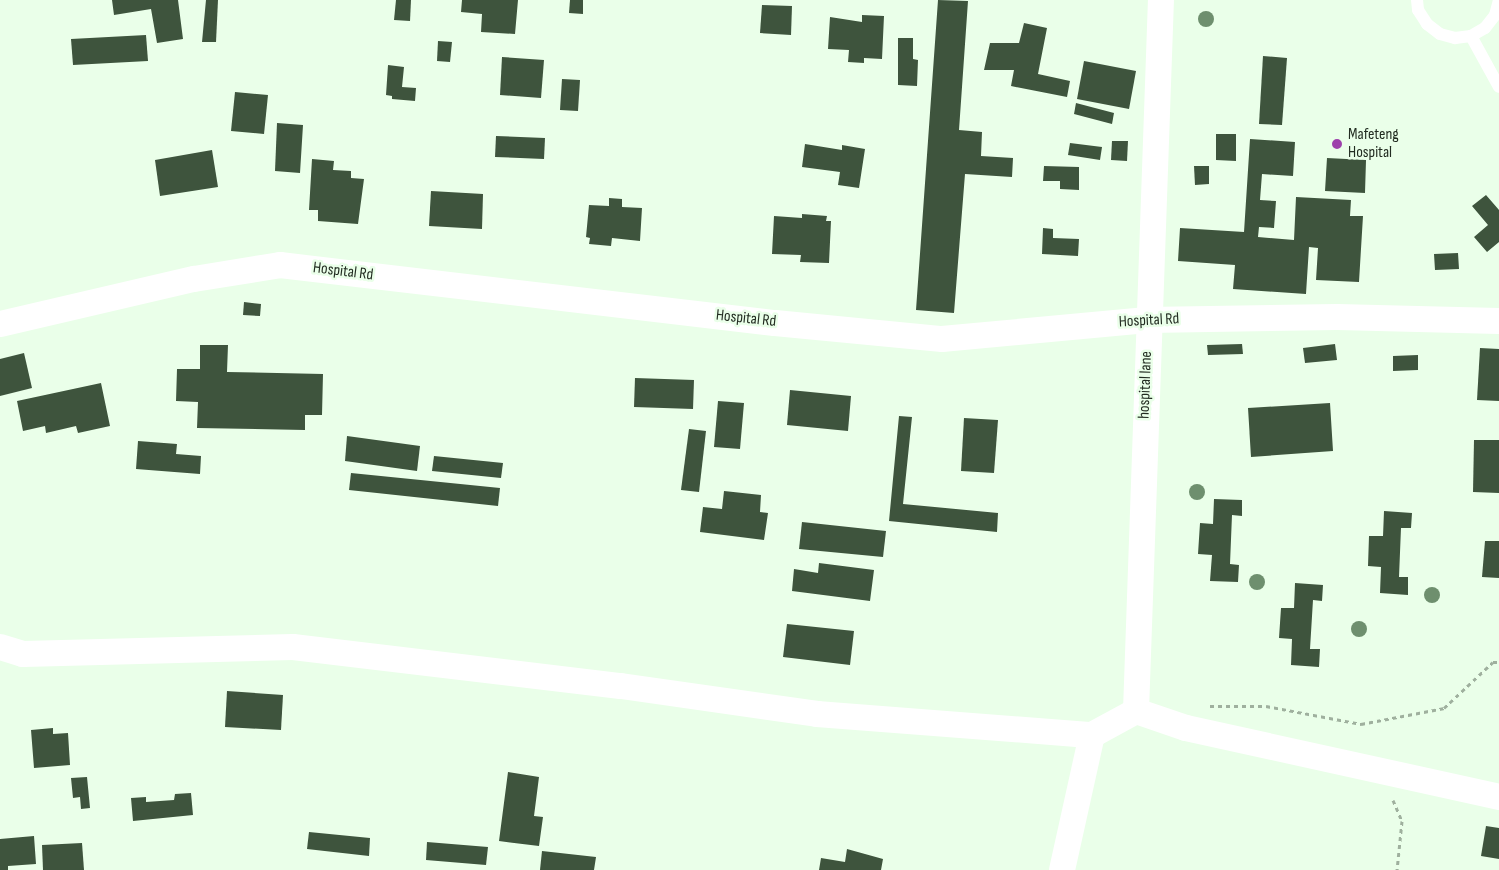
<!DOCTYPE html>
<style>
body{margin:0}
#map{position:relative;width:1499px;height:870px;overflow:hidden;background:#eaffe9;font-family:"Sofia Sans Condensed",sans-serif}
div>[style]{position:absolute}
[style*='--x']{left:calc(var(--x)*1px);top:calc(var(--y)*1px);width:calc(var(--w)*1px);rotate:calc(var(--a)*1deg)}
.building>*{inset:0;background:#3e543d}
.path>*{height:3px;margin-top:-1.5px;transform-origin:0;background:repeating-linear-gradient(90deg,#9fb09e 0 4px,transparent 0 8px)}
.service>*{height:12px;margin:-6px;padding:0 6px;transform-origin:6px;border-radius:6px;background:#fff}
.minor>*{height:26px;margin:-13px;padding:0 13px;transform-origin:13px;border-radius:13px;background:#fff}
.trees>*{width:16px;height:16px;margin:-8px;border-radius:50%;background:#6e8f6e}
.dots>*{width:14px;height:14px;translate:-50% -50%;box-sizing:border-box;border:2px solid #eaffe9;border-radius:50%}
span{translate:-50% -50%;white-space:nowrap;text-align:center;line-height:1.15;-webkit-text-stroke:5px #eaffe9;paint-order:stroke}
.poi-label{font-size:16px;color:#222c21}
.left{translate:0 -50%;text-align:left}
.street-label{font-size:16px;color:#222c21}
</style>
<div id="map">
<div class="building">
<div style="clip-path:polygon(112px 0,178px 0,183px 39px,157px 43px,151px 9px,114px 15px)"></div>
<div style="clip-path:polygon(206px 0,218px 0,216px 42px,202px 42px)"></div>
<div style="clip-path:polygon(396px 0,411px 0,410px 21px,394px 20px)"></div>
<div style="clip-path:polygon(462px 0,518px 0,515px 34px,481px 32px,482px 14px,461px 12px)"></div>
<div style="clip-path:polygon(570px 0,583px 0,583px 14px,569px 13px)"></div>
<div style="clip-path:polygon(938px 0,968px 1px,959px 130px,982px 132px,981px 156px,1013px 158px,1012px 177px,965px 174px,954px 313px,916px 310px)"></div>
<div style="clip-path:polygon(762px 5px,792px 6px,791px 35px,760px 33px)"></div>
<div style="clip-path:polygon(862px 15px,884px 16px,882px 59px,864px 58px,864px 63px,848px 62px,849px 50px,828px 49px,830px 17px,862px 22px)"></div>
<div style="clip-path:polygon(1024px 23px,1047px 28px,1038px 74px,1070px 81px,1067px 97px,1011px 86px,1014px 70px,984px 70px,990px 43px,1019px 43px)"></div>
<div style="clip-path:polygon(146px 35px,148px 61px,73px 65px,71px 39px)"></div>
<div style="clip-path:polygon(898px 38px,913px 38px,913px 59px,918px 60px,917px 86px,898px 85px)"></div>
<div style="clip-path:polygon(438px 41px,452px 42px,450px 62px,437px 61px)"></div>
<div style="clip-path:polygon(1263px 56px,1287px 58px,1282px 125px,1259px 124px)"></div>
<div style="clip-path:polygon(502px 57px,544px 60px,541px 98px,500px 95px)"></div>
<div style="clip-path:polygon(1084px 61px,1136px 71px,1129px 109px,1077px 99px)"></div>
<div style="clip-path:polygon(388px 65px,404px 67px,402px 87px,416px 88px,415px 101px,392px 99px,392px 96px,386px 95px)"></div>
<div style="clip-path:polygon(562px 79px,580px 80px,578px 111px,560px 110px)"></div>
<div style="clip-path:polygon(235px 92px,268px 95px,264px 134px,231px 131px)"></div>
<div style="clip-path:polygon(1076px 103px,1114px 113px,1112px 124px,1074px 114px)"></div>
<div style="clip-path:polygon(277px 123px,303px 125px,300px 173px,275px 171px)"></div>
<div style="clip-path:polygon(1216px 134px,1236px 134px,1236px 161px,1216px 160px)"></div>
<div style="clip-path:polygon(496px 136px,545px 138px,544px 159px,495px 157px)"></div>
<div style="clip-path:polygon(1250px 139px,1295px 142px,1293px 176px,1262px 174px,1260px 200px,1276px 201px,1274px 228px,1259px 227px,1258px 237px,1294px 240px,1296px 197px,1351px 200px,1350px 216px,1363px 216px,1359px 282px,1316px 280px,1318px 248px,1309px 247px,1306px 294px,1233px 289px,1235px 265px,1178px 261px,1180px 228px,1244px 232px)"></div>
<div style="clip-path:polygon(1112px 141px,1128px 141px,1127px 161px,1111px 160px)"></div>
<div style="clip-path:polygon(1070px 143px,1102px 147px,1100px 160px,1068px 155px)"></div>
<div style="clip-path:polygon(805px 144px,842px 150px,842px 145px,865px 149px,859px 188px,838px 185px,840px 172px,802px 167px)"></div>
<div style="clip-path:polygon(212px 150px,218px 187px,160px 196px,155px 160px)"></div>
<div style="clip-path:polygon(1327px 158px,1366px 160px,1365px 193px,1325px 191px)"></div>
<div style="clip-path:polygon(312px 159px,334px 161px,333px 170px,351px 171px,351px 178px,364px 179px,358px 224px,318px 221px,318px 210px,309px 210px)"></div>
<div style="clip-path:polygon(1044px 166px,1079px 167px,1079px 190px,1060px 189px,1060px 181px,1043px 181px)"></div>
<div style="clip-path:polygon(1194px 166px,1209px 166px,1209px 184px,1195px 185px)"></div>
<div style="clip-path:polygon(431px 191px,483px 194px,482px 229px,429px 226px)"></div>
<div style="clip-path:polygon(1486px 195px,1499px 210px,1499px 242px,1487px 252px,1474px 237px,1488px 225px,1472px 206px)"></div>
<div style="clip-path:polygon(609px 198px,622px 199px,622px 207px,642px 208px,640px 241px,612px 238px,611px 246px,589px 244px,590px 238px,586px 237px,589px 205px,609px 206px)"></div>
<div style="clip-path:polygon(802px 214px,827px 216px,826px 221px,831px 221px,829px 263px,800px 262px,801px 255px,772px 254px,774px 216px,802px 218px)"></div>
<div style="clip-path:polygon(1043px 228px,1053px 229px,1053px 238px,1079px 239px,1078px 256px,1042px 254px)"></div>
<div style="clip-path:polygon(1458px 253px,1459px 269px,1435px 270px,1434px 254px)"></div>
<div style="clip-path:polygon(244px 302px,261px 304px,260px 316px,243px 315px)"></div>
<div style="clip-path:polygon(1242px 344px,1243px 354px,1208px 355px,1207px 345px)"></div>
<div style="clip-path:polygon(1335px 344px,1337px 360px,1305px 363px,1303px 348px)"></div>
<div style="clip-path:polygon(200px 345px,228px 345px,227px 372px,323px 374px,322px 415px,305px 415px,305px 430px,197px 428px,198px 402px,176px 401px,177px 369px,200px 369px)"></div>
<div style="clip-path:polygon(1480px 348px,1499px 349px,1499px 401px,1477px 400px)"></div>
<div style="clip-path:polygon(24px 353px,32px 388px,0 396px,0 359px)"></div>
<div style="clip-path:polygon(1418px 355px,1418px 370px,1393px 371px,1393px 356px)"></div>
<div style="clip-path:polygon(635px 378px,694px 380px,693px 409px,634px 407px)"></div>
<div style="clip-path:polygon(101px 383px,110px 426px,78px 433px,76px 426px,46px 433px,45px 426px,23px 431px,17px 401px)"></div>
<div style="clip-path:polygon(790px 390px,851px 396px,848px 431px,787px 425px)"></div>
<div style="clip-path:polygon(718px 401px,744px 403px,740px 449px,714px 447px)"></div>
<div style="clip-path:polygon(1330px 403px,1333px 451px,1251px 457px,1248px 408px)"></div>
<div style="clip-path:polygon(899px 416px,912px 417px,903px 504px,998px 513px,997px 532px,889px 521px)"></div>
<div style="clip-path:polygon(964px 418px,998px 420px,994px 473px,961px 471px)"></div>
<div style="clip-path:polygon(689px 429px,706px 431px,699px 492px,681px 490px)"></div>
<div style="clip-path:polygon(347px 436px,420px 446px,417px 471px,345px 461px)"></div>
<div style="clip-path:polygon(1474px 440px,1499px 440px,1499px 493px,1473px 492px)"></div>
<div style="clip-path:polygon(138px 441px,177px 444px,176px 454px,201px 456px,200px 474px,136px 469px)"></div>
<div style="clip-path:polygon(434px 456px,503px 463px,501px 478px,432px 471px)"></div>
<div style="clip-path:polygon(351px 473px,500px 488px,498px 506px,349px 490px)"></div>
<div style="clip-path:polygon(724px 491px,761px 495px,760px 512px,768px 513px,764px 540px,700px 532px,703px 507px,722px 509px)"></div>
<div style="clip-path:polygon(1214px 499px,1242px 500px,1242px 516px,1232px 515px,1230px 564px,1239px 565px,1238px 582px,1210px 581px,1212px 555px,1198px 554px,1200px 523px,1213px 524px)"></div>
<div style="clip-path:polygon(1384px 511px,1412px 513px,1411px 528px,1401px 528px,1399px 577px,1408px 577px,1408px 595px,1380px 593px,1381px 567px,1368px 566px,1369px 536px,1383px 536px)"></div>
<div style="clip-path:polygon(802px 522px,886px 531px,883px 557px,799px 549px)"></div>
<div style="clip-path:polygon(1485px 541px,1499px 541px,1499px 578px,1482px 577px)"></div>
<div style="clip-path:polygon(819px 563px,874px 570px,870px 601px,792px 591px,794px 569px,818px 573px)"></div>
<div style="clip-path:polygon(1295px 583px,1323px 585px,1322px 601px,1313px 600px,1310px 649px,1320px 649px,1319px 667px,1291px 665px,1292px 639px,1279px 638px,1281px 608px,1294px 608px)"></div>
<div style="clip-path:polygon(787px 624px,854px 631px,850px 665px,783px 657px)"></div>
<div style="clip-path:polygon(227px 691px,283px 695px,281px 730px,225px 727px)"></div>
<div style="clip-path:polygon(53px 728px,53px 734px,68px 733px,70px 765px,34px 768px,31px 730px)"></div>
<div style="clip-path:polygon(508px 772px,539px 777px,534px 816px,543px 817px,539px 846px,499px 841px)"></div>
<div style="clip-path:polygon(87px 777px,90px 808px,81px 809px,80px 797px,73px 798px,71px 778px)"></div>
<div style="clip-path:polygon(191px 793px,193px 815px,133px 821px,131px 798px,146px 797px,146px 802px,174px 800px,175px 794px)"></div>
<div style="clip-path:polygon(1486px 826px,1499px 828px,1499px 859px,1481px 856px)"></div>
<div style="clip-path:polygon(309px 832px,370px 838px,369px 856px,307px 849px)"></div>
<div style="clip-path:polygon(34px 836px,36px 864px,8px 866px,8px 870px,0 870px,0 839px)"></div>
<div style="clip-path:polygon(427px 842px,488px 847px,486px 865px,426px 860px)"></div>
<div style="clip-path:polygon(82px 843px,84px 870px,43px 870px,42px 845px)"></div>
<div style="clip-path:polygon(847px 849px,883px 859px,881px 870px,819px 870px,821px 858px,845px 862px)"></div>
<div style="clip-path:polygon(542px 851px,596px 857px,594px 870px,540px 870px)"></div>
</div>
<div class="path">
<div style="--x:1210;--y:706;--w:56;--a:0"></div>
<div style="--x:1266;--y:706;--w:97;--a:10.7"></div>
<div style="--x:1361;--y:724;--w:85;--a:-10.9"></div>
<div style="--x:1444;--y:708;--w:67;--a:-43.2"></div>
<div style="--x:1493;--y:662;--w:6;--a:0"></div>
<div style="--x:1393;--y:800;--w:23;--a:67"></div>
<div style="--x:1402;--y:821;--w:49;--a:95.8"></div>
</div>
<div class="service">
<div style="--x:1417;--y:0;--w:10;--a:84"></div>
<div style="--x:1418;--y:10;--w:17;--a:57"></div>
<div style="--x:1427;--y:24;--w:16;--a:38"></div>
<div style="--x:1440;--y:34;--w:16;--a:15"></div>
<div style="--x:1455;--y:38;--w:16;--a:-7"></div>
<div style="--x:1471;--y:36;--w:16;--a:-30"></div>
<div style="--x:1485;--y:28;--w:16;--a:-52"></div>
<div style="--x:1495;--y:15;--w:16;--a:-75"></div>
<div style="--x:1471;--y:36;--w:58;--a:61.2"></div>
</div>
<div class="minor">
<div style="--x:0;--y:324;--w:199;--a:-13.1"></div>
<div style="--x:194;--y:279;--w:87;--a:-9.2"></div>
<div style="--x:280;--y:265;--w:498;--a:6.7"></div>
<div style="--x:775;--y:323;--w:168;--a:5.5"></div>
<div style="--x:942;--y:339;--w:206;--a:-5.3"></div>
<div style="--x:1147;--y:320;--w:190;--a:-0.9"></div>
<div style="--x:1337;--y:317;--w:162;--a:1.4"></div>
<div style="--x:0;--y:647;--w:24;--a:17"></div>
<div style="--x:23;--y:654;--w:270;--a:-1.5"></div>
<div style="--x:293;--y:647;--w:330;--a:6.8"></div>
<div style="--x:621;--y:686;--w:198;--a:8.1"></div>
<div style="--x:817;--y:714;--w:276;--a:4.4"></div>
<div style="--x:1092;--y:735;--w:50;--a:-28.6"></div>
<div style="--x:1136;--y:711;--w:53;--a:18.8"></div>
<div style="--x:1186;--y:728;--w:321;--a:12.4"></div>
<div style="--x:1136;--y:711;--w:711;--a:-87.99"></div>
<div style="--x:1062;--y:870;--w:138;--a:-77.5"></div>
</div>
<div class="trees">
<div style="left:1206px;top:19px"></div>
<div style="left:1197px;top:492px"></div>
<div style="left:1257px;top:582px"></div>
<div style="left:1432px;top:595px"></div>
<div style="left:1359px;top:629px"></div>
</div>
<div class="dots">
<div style="left:1337px;top:144px;background:#9d41ab"></div>
</div>
<div class="poi-label">
<span class="left" style="left:1348px;top:144px">Mafeteng<br>Hospital</span>
</div>
<div class="street-label">
<span style="left:343px;top:272px;rotate:7deg">Hospital Rd</span>
<span style="left:746px;top:319px;rotate:6deg">Hospital Rd</span>
<span style="left:1149px;top:321px;rotate:-3deg">Hospital Rd</span>
<span style="left:1146px;top:385px;rotate:-88deg">hospital lane</span>
</div>
</div>
